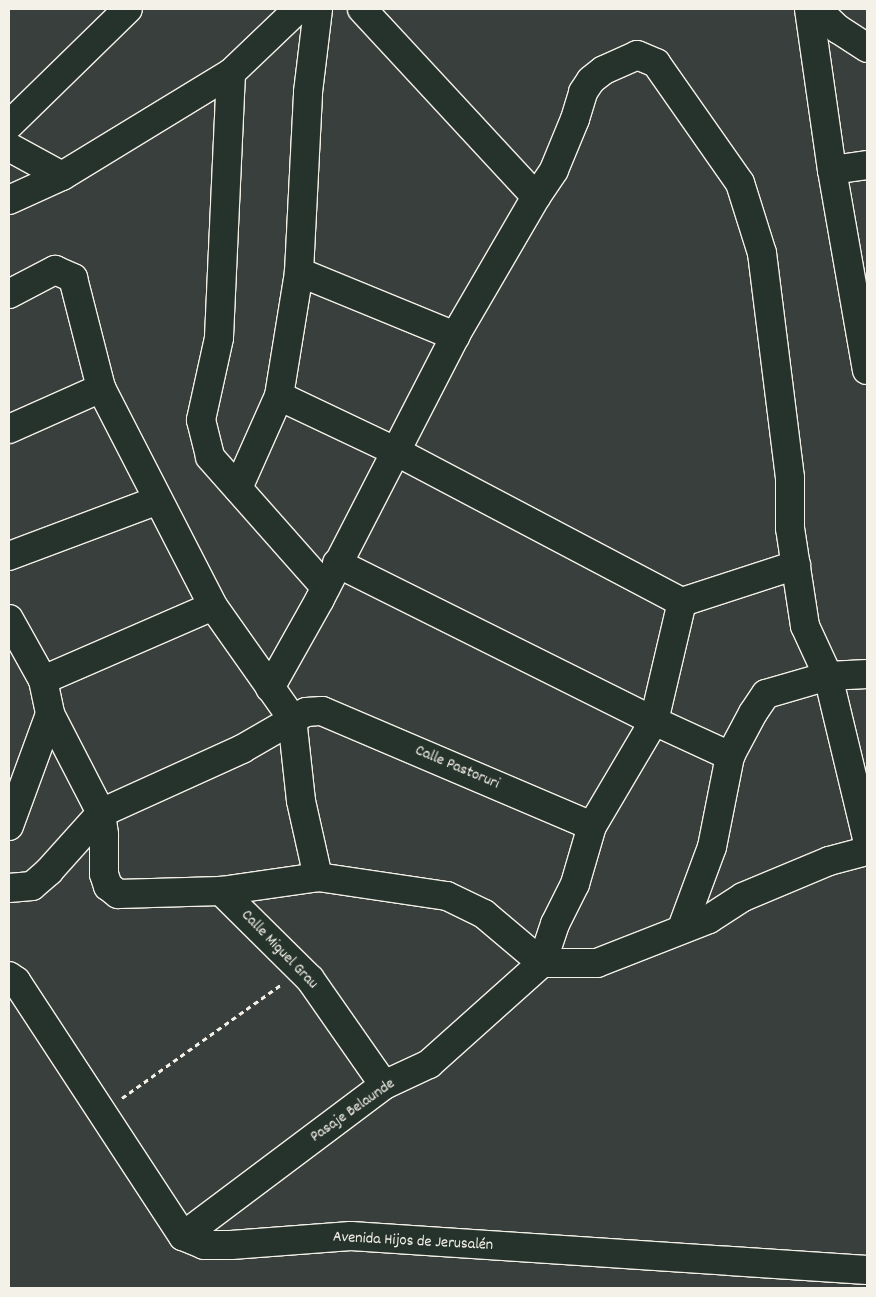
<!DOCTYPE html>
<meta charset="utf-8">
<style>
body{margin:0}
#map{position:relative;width:876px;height:1297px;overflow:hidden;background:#393f3c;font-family:Dekko,sans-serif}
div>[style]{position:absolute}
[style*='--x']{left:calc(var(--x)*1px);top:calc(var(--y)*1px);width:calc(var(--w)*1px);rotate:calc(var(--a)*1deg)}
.path>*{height:3px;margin-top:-1.5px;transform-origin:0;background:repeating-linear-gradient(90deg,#f4f1e8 0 5px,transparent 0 9px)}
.roads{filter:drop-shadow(1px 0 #f4f1e8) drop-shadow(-1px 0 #f4f1e8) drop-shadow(0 1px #f4f1e8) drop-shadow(0 -1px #f4f1e8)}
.street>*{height:28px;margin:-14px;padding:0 14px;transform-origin:14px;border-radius:14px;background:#26332d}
span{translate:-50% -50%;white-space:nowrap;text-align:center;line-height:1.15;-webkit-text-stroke:4px #26332d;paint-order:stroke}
.street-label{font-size:16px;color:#f4f1e8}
.frame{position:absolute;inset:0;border:10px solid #f4f1e8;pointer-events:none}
</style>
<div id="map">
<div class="path">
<div style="--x:122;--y:1098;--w:196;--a:-35.5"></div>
</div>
<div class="roads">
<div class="street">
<div style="--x:362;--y:9;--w:256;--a:47.2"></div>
<div style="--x:809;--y:9;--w:163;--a:81.9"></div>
<div style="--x:832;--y:170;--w:203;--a:80.1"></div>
<div style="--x:817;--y:9;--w:29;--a:44"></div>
<div style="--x:838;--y:29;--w:35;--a:33"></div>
<div style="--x:231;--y:73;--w:265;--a:92.6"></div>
<div style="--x:219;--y:338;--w:84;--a:102.4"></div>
<div style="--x:201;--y:420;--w:38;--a:76"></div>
<div style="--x:210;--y:457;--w:174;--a:48.5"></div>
<div style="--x:9;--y:125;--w:166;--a:-44.3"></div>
<div style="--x:9;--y:147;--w:60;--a:28.7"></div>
<div style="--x:832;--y:170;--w:35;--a:-8"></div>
<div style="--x:9;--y:200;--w:58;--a:-24.4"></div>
<div style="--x:62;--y:176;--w:198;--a:-31.4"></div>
<div style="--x:231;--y:73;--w:93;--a:-43.7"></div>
<div style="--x:299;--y:272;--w:169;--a:22.3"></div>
<div style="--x:9;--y:294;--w:52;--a:-27.6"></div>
<div style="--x:55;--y:270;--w:20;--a:24"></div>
<div style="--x:73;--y:278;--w:114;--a:75.7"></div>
<div style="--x:101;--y:388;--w:245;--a:62.8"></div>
<div style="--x:213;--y:606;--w:137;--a:54.8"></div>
<div style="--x:292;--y:718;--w:83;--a:83.8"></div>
<div style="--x:301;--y:801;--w:78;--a:77.4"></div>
<div style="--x:279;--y:396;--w:128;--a:25.4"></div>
<div style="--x:395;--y:451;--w:324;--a:27.8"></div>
<div style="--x:682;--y:602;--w:120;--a:-18"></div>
<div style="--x:9;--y:429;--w:101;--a:-24"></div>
<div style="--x:238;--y:488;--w:101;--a:-66"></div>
<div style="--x:279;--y:396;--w:126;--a:-80.8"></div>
<div style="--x:299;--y:272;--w:180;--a:-87.1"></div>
<div style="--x:308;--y:92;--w:84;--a:-83.1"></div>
<div style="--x:9;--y:556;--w:159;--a:-20.6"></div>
<div style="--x:337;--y:563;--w:354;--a:26.5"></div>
<div style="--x:654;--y:721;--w:84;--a:24.7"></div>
<div style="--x:9;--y:619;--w:70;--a:60.9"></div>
<div style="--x:43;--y:680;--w:35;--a:78"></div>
<div style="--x:50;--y:714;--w:111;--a:62.7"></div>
<div style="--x:101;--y:813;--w:22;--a:82"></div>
<div style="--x:104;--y:835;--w:39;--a:90"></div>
<div style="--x:104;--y:874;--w:13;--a:72"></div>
<div style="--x:108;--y:886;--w:13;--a:39"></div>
<div style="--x:118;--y:894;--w:103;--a:-1.7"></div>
<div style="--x:221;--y:891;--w:98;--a:-8.2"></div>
<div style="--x:318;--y:877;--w:130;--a:8.4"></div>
<div style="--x:447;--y:896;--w:41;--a:25.9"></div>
<div style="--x:484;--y:914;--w:76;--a:40.2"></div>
<div style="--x:542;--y:963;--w:55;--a:0"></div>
<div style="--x:597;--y:963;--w:120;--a:-21.4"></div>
<div style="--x:709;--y:919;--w:40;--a:-32.9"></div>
<div style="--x:743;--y:897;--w:93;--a:-22.7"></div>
<div style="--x:829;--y:861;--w:39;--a:-15"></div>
<div style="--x:43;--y:680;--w:185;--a:-23.5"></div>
<div style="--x:270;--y:688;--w:102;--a:-60.7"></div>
<div style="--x:320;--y:599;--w:296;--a:-62.8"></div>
<div style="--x:455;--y:336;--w:161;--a:-59.8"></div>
<div style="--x:536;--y:197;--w:32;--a:-56"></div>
<div style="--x:554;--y:170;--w:55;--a:-67.6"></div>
<div style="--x:575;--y:119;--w:28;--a:-73"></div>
<div style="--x:583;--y:92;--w:14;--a:-56"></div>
<div style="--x:591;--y:80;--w:16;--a:-38"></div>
<div style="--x:604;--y:70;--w:36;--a:-24"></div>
<div style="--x:637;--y:55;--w:21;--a:23"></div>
<div style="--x:656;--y:63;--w:146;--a:55"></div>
<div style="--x:740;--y:183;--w:73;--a:72.6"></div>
<div style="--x:762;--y:253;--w:227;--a:82.9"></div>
<div style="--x:790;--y:478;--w:50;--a:90"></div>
<div style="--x:790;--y:528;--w:99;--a:81.3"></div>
<div style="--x:805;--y:626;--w:55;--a:65.3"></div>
<div style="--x:828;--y:676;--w:167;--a:76.5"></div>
<div style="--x:9;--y:826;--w:119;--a:-69.9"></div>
<div style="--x:9;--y:888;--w:23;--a:-5"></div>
<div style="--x:32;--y:886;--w:23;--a:-41"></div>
<div style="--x:49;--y:871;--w:78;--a:-48.1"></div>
<div style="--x:101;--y:813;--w:155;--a:-24.4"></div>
<div style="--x:242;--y:749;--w:74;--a:-30"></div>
<div style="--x:306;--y:712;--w:16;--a:-4"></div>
<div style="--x:322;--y:711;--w:293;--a:23.1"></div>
<div style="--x:221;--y:891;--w:125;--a:44.7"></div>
<div style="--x:310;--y:979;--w:129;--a:55.1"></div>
<div style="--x:682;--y:928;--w:86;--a:-69.7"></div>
<div style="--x:712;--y:847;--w:93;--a:-78.8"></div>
<div style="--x:730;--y:756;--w:49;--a:-61.9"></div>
<div style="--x:753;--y:713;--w:23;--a:-56"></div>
<div style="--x:766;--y:694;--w:65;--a:-16.2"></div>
<div style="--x:828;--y:676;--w:39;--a:-3"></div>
<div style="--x:9;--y:976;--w:9;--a:36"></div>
<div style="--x:16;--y:981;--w:305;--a:56.8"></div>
<div style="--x:183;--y:1236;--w:23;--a:23"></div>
<div style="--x:204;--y:1245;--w:27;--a:0"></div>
<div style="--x:231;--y:1245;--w:120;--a:-4.3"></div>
<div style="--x:351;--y:1236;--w:517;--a:3.77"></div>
<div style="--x:183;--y:1236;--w:251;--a:-36.9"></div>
<div style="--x:384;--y:1085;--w:50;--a:-25"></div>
<div style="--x:429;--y:1064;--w:152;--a:-41.8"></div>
<div style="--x:542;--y:963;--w:41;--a:-71.6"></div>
<div style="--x:555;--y:924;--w:45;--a:-63.4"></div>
<div style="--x:575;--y:884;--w:60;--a:-73.7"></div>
<div style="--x:592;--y:826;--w:122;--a:-59.4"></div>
<div style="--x:654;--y:721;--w:122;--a:-76.8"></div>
</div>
</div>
<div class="street-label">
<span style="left:457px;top:768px;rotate:23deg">Calle Pastoruri</span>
<span style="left:279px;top:950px;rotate:46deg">Calle Miguel Grau</span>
<span style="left:353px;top:1111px;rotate:-35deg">Pasaje Belaunde</span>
<span style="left:413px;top:1242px;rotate:3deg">Avenida Hijos de Jerusalén</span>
</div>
<div class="frame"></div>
</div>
